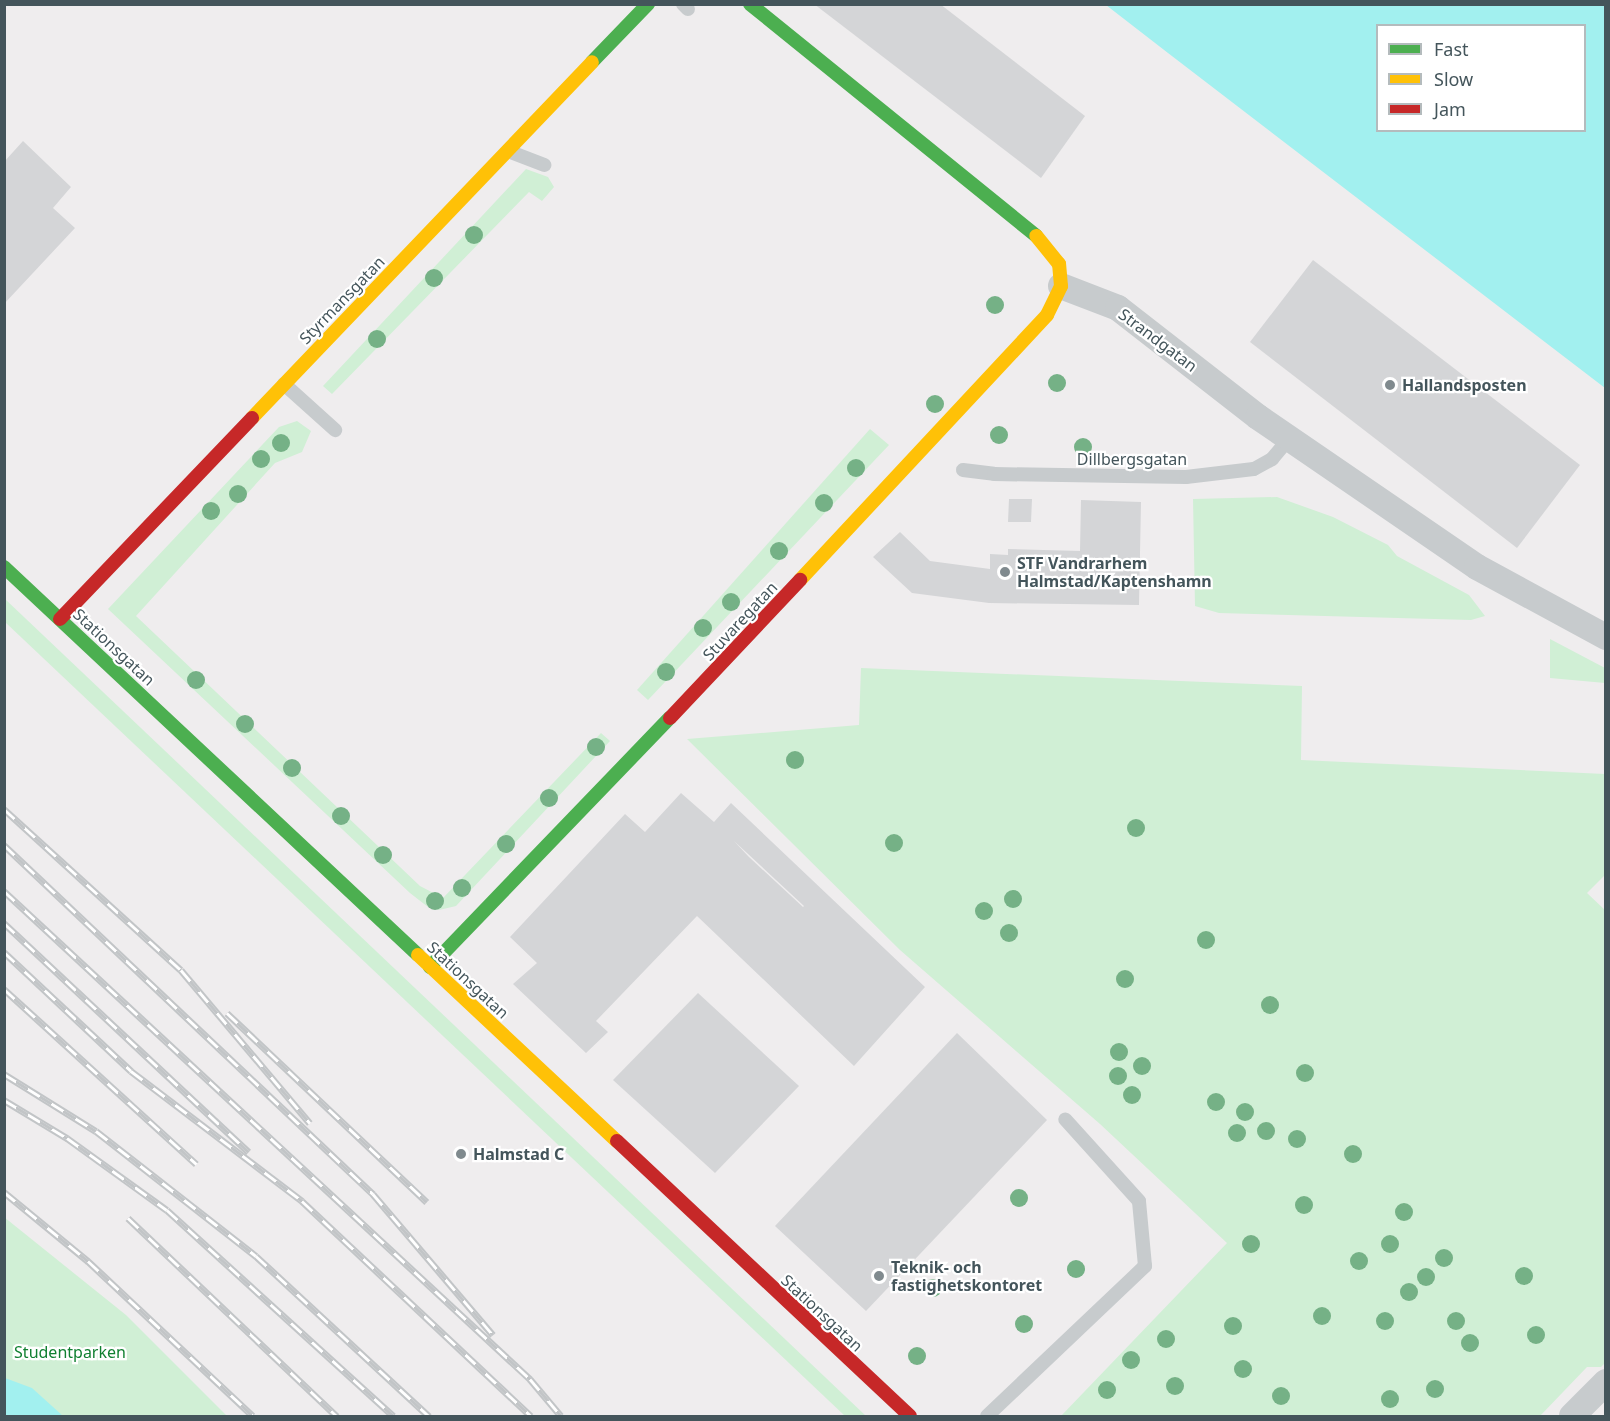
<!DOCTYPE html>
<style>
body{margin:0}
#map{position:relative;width:1610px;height:1421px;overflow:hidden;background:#efedee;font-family:"Noto Sans",sans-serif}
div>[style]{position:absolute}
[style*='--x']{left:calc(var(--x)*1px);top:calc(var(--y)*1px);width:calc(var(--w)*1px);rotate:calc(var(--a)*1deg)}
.green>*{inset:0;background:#d0efd5}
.water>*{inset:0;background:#a2f0ef}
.building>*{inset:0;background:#d4d5d7}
.lane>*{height:14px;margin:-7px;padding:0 7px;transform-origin:7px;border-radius:7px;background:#c7cbcd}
.street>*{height:26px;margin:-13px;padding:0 13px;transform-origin:13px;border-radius:13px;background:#c7cbcd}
.fast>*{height:14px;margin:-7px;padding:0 7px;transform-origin:7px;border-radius:7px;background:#4caf50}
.slow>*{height:14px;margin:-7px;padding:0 7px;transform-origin:7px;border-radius:7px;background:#ffc107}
.jam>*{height:14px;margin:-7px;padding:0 7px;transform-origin:7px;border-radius:7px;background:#c62828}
.rail>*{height:7px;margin-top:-3.5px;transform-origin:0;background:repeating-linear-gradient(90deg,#fff 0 14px,#c2c5c7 0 28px);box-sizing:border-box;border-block:2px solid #c2c5c7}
.trees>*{width:18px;height:18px;margin:-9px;border-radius:50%;background:#75b186}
.dots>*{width:16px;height:16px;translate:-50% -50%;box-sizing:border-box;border:3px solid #fff;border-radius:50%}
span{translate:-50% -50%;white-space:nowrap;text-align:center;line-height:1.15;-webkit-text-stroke:4.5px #fff;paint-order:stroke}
.street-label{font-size:16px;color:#44555b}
.poi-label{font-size:16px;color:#44555b;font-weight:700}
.left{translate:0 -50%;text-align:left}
.park-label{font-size:16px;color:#118031}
.frame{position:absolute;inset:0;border:6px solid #44555b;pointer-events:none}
.legend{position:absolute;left:1376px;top:24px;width:210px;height:108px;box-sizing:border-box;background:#fff;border:2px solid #b4bbbd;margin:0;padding:8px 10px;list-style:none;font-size:18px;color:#44555b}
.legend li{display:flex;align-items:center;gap:12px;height:30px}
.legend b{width:30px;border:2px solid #b4bbbd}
</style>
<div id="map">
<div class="green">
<div style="clip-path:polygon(526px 169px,548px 177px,554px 187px,542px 201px,529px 192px,332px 394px,323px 386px)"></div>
<div style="clip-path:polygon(297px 421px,311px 431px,302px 452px,275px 463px,136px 616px,420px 886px,443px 898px,601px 733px,610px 741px,456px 906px,439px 910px,428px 907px,410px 893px,108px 609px,279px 427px)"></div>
<div style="clip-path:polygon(870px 429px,889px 445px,648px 700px,637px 690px)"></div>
<div style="clip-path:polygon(1277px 497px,1333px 517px,1388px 545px,1397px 556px,1469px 595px,1485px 616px,1471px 620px,1219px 613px,1195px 606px,1193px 499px)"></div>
<div style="clip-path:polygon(4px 599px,5px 599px,866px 1416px,845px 1416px,5px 622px)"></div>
<div style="clip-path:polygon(1550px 639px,1605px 668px,1605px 683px,1550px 678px)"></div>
<div style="clip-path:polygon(861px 668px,1302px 686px,1301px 760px,1605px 774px,1605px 875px,1587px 893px,1606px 911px,1605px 1363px,1601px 1367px,1587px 1367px,1540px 1416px,1061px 1416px,1227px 1243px,1100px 1124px,900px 950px,687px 739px,859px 725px)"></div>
<div style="clip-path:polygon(4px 1217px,126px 1315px,227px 1416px,5px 1416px)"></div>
</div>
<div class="water">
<div style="clip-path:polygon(evenodd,1106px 5px,1605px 5px,1605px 388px,1168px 53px,1106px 5px,1378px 26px,1584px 26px,1584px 130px,1378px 130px,1378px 26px)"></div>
<div style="clip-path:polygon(5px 1378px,32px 1388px,63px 1416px,5px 1416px)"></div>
</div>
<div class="building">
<div style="clip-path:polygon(814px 4px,940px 4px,1085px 116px,1041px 178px)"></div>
<div style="clip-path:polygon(23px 141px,71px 187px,53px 208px,75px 228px,4px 304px,4px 162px)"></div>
<div style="clip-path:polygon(1313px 260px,1580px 465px,1517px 548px,1250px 342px)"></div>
<div style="clip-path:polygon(1009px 499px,1032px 499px,1031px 522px,1008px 522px)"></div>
<div style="clip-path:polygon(1081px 500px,1141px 502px,1139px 605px,989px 603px,912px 593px,873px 557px,900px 532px,930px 561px,990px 569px,990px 554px,1008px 555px,1008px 549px,1080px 551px)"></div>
<div style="clip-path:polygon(evenodd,681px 793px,714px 822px,731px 803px,925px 987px,854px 1066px,697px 916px,596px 1021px,608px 1032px,586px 1053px,513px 984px,537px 963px,510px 937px,625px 814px,645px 832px,681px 793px,734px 841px,804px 906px,803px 907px,749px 857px,734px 841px)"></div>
<div style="clip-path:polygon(698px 993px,799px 1086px,715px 1173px,613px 1080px)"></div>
<div style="clip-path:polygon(957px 1033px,1047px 1120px,866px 1311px,775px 1226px)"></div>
</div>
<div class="lane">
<div style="--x:683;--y:4;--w:7;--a:45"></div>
<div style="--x:508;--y:151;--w:39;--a:21"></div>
<div style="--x:284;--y:384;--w:69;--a:42"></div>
<div style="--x:963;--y:470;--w:31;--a:7"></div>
<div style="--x:994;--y:474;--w:192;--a:0.9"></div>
<div style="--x:1186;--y:477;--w:68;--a:-6.7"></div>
<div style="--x:1254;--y:469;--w:21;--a:-29"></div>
<div style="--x:1272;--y:459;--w:26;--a:-50"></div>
<div style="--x:987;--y:1416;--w:218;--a:-43.5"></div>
<div style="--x:1145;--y:1266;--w:65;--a:-95.3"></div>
<div style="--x:1139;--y:1201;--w:110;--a:-132.1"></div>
</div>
<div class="street">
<div style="--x:1061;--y:286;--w:61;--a:21.1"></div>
<div style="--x:1118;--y:308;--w:177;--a:37.9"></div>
<div style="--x:1258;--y:417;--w:265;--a:34.4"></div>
<div style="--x:1477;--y:567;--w:147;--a:28.5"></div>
<div style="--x:1572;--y:1416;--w:48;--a:-45"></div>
</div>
<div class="fast">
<div style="--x:750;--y:4;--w:368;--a:39"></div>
<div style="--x:592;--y:62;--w:81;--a:-46"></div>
<div style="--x:4;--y:567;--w:567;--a:43.14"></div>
<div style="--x:430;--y:967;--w:346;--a:-46.1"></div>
</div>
<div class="slow">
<div style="--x:252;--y:418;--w:492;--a:-46.3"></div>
<div style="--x:800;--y:580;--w:362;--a:-47"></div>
<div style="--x:1047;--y:315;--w:32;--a:-64"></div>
<div style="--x:1061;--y:286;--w:22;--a:-95"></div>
<div style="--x:1059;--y:264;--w:36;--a:-129"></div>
<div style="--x:418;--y:955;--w:272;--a:43.1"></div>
</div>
<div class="jam">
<div style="--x:60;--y:619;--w:278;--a:-46.3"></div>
<div style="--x:670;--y:718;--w:190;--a:-46.7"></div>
<div style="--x:617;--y:1141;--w:402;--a:43.2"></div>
</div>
<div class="rail">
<div style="--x:4;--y:809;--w:239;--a:42.3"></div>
<div style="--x:181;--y:970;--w:200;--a:49.9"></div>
<div style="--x:4;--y:845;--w:508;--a:43.4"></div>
<div style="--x:373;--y:1194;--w:185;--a:49.6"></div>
<div style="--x:4;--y:891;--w:718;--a:42.85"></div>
<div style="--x:530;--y:1379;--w:48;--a:50"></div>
<div style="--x:4;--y:923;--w:335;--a:43.1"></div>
<div style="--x:4;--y:952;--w:174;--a:43.1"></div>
<div style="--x:131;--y:1071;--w:215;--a:37.2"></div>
<div style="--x:302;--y:1201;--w:314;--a:43.2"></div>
<div style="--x:4;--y:989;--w:260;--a:42.3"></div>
<div style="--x:227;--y:1013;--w:275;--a:43.4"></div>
<div style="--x:4;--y:1074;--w:108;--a:31.8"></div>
<div style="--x:96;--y:1131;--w:203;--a:38"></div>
<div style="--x:256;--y:1256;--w:236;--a:42.8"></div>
<div style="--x:4;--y:1100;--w:74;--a:31.1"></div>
<div style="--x:67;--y:1138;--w:123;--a:35.8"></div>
<div style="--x:167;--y:1210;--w:306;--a:42.3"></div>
<div style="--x:4;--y:1192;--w:109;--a:39.4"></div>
<div style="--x:88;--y:1261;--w:226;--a:43.2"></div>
<div style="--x:128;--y:1218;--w:288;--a:43.5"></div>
</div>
<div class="trees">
<div style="left:474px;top:235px"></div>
<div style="left:434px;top:278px"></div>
<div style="left:995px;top:305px"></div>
<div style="left:377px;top:339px"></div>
<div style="left:1057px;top:383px"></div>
<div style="left:935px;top:404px"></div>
<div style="left:999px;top:435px"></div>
<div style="left:281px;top:443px"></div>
<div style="left:1083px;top:447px"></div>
<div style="left:261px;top:459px"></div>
<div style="left:856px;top:468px"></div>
<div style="left:238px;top:494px"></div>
<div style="left:824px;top:503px"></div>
<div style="left:211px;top:511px"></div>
<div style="left:779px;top:551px"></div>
<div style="left:731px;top:602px"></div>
<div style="left:703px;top:628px"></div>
<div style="left:666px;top:672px"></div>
<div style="left:196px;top:680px"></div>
<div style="left:245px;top:724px"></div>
<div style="left:596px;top:747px"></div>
<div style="left:795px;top:760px"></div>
<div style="left:292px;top:768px"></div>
<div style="left:549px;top:798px"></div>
<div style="left:341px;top:816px"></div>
<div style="left:1136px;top:828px"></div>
<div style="left:894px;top:843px"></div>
<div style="left:506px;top:844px"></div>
<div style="left:383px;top:855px"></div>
<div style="left:462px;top:888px"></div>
<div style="left:1013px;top:899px"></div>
<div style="left:435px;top:901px"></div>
<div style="left:984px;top:911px"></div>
<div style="left:1009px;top:933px"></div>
<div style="left:1206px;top:940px"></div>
<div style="left:1125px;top:979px"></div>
<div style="left:1270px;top:1005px"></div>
<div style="left:1119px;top:1052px"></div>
<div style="left:1142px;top:1066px"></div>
<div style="left:1305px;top:1073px"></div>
<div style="left:1118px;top:1076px"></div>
<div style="left:1132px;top:1095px"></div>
<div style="left:1216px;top:1102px"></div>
<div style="left:1245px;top:1112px"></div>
<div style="left:1266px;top:1131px"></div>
<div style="left:1237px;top:1133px"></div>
<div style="left:1297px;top:1139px"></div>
<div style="left:1353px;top:1154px"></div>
<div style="left:1019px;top:1198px"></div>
<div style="left:1304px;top:1205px"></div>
<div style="left:1404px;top:1212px"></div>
<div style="left:1251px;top:1244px"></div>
<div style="left:1390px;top:1244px"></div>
<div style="left:1444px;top:1258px"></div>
<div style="left:1359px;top:1261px"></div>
<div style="left:1076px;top:1269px"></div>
<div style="left:1524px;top:1276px"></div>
<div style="left:1426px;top:1277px"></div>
<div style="left:933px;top:1288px"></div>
<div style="left:1409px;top:1292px"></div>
<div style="left:1322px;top:1316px"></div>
<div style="left:1385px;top:1321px"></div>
<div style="left:1456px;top:1321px"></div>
<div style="left:1024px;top:1324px"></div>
<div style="left:1233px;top:1326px"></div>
<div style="left:1536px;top:1335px"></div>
<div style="left:1166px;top:1339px"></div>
<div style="left:1470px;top:1343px"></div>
<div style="left:917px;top:1356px"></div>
<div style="left:1131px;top:1360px"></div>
<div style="left:1243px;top:1369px"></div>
<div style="left:1175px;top:1386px"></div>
<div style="left:1435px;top:1389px"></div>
<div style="left:1107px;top:1390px"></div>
<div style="left:1281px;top:1396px"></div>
<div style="left:1390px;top:1399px"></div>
</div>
<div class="dots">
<div style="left:1390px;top:385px;background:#808a8e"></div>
<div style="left:1005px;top:572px;background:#808a8e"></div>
<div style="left:461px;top:1154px;background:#808a8e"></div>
<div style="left:879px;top:1276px;background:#808a8e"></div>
</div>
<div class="street-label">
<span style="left:342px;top:300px;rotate:-46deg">Styrmansgatan</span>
<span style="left:1158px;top:340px;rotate:37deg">Strandgatan</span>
<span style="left:1132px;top:459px">Dillbergsgatan</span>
<span style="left:740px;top:621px;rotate:-47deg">Stuvaregatan</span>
<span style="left:114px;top:647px;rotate:43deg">Stationsgatan</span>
<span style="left:468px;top:980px;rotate:43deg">Stationsgatan</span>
<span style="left:822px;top:1313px;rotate:43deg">Stationsgatan</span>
</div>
<div class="poi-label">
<span class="left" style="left:1402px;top:385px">Hallandsposten</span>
<span class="left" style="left:1017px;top:572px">STF Vandrarhem<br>Halmstad/Kaptenshamn</span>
<span class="left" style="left:473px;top:1154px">Halmstad C</span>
<span class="left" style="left:891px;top:1276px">Teknik- och<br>fastighetskontoret</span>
</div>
<div class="park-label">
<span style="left:70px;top:1352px">Studentparken</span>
</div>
<div class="frame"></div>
<ul class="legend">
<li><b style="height:8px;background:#4caf50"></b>Fast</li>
<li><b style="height:8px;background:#ffc107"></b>Slow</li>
<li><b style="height:8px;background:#c62828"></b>Jam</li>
</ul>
</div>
